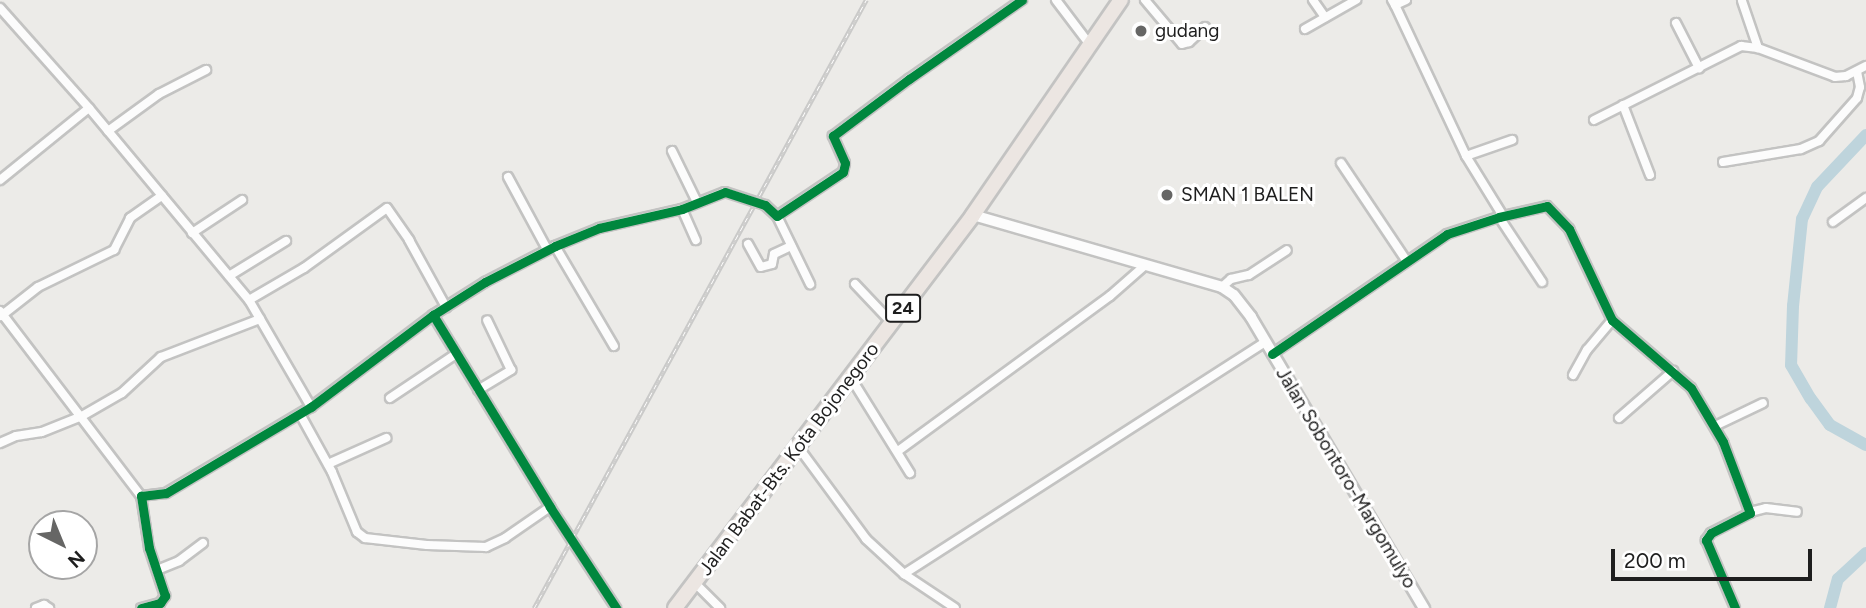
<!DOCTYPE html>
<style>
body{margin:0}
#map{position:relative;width:1866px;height:608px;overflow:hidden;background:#ecebe8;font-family:Figtree,sans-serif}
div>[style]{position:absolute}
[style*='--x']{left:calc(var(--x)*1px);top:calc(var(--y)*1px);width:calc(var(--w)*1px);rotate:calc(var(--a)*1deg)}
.river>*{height:12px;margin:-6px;padding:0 6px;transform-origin:6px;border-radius:6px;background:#bed4dc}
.roads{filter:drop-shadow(2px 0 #c3c3c2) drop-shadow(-2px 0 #c3c3c2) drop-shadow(0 2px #c3c3c2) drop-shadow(0 -2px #c3c3c2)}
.minor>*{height:8px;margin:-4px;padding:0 4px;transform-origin:4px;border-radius:4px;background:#fcfcfc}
.tertiary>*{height:10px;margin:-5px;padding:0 5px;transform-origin:5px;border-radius:5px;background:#fcfcfc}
.trunk>*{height:14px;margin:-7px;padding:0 7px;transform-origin:7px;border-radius:7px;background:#ece6e2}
.rail>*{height:4.5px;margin-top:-2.25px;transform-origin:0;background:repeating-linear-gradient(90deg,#fff 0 5px,#cacac9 0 10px);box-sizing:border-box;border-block:2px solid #cacac9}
.cycleway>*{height:9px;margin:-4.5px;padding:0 4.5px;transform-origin:4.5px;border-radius:4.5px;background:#00873e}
.dots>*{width:19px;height:19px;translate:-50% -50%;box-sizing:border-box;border:4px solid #fff;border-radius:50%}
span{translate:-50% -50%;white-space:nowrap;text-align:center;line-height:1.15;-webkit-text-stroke:6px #fff;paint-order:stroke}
.shield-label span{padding:2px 5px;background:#fff;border:2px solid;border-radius:5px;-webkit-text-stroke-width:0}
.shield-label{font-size:18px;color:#1e1e1e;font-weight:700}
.poi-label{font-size:19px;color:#1e1e1e}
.left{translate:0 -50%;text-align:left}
.street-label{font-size:19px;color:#1e1e1e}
.north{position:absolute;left:28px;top:510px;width:70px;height:70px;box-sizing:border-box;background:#fff;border:2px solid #a5a5a5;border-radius:50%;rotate:137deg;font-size:19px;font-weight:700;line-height:28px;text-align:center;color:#1e1e1e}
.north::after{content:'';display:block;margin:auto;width:24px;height:32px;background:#666665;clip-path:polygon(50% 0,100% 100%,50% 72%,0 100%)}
.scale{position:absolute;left:1611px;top:549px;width:201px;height:32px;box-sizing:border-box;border:4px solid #1e1e1e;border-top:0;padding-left:9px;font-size:21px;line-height:24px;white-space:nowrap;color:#1e1e1e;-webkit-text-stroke:5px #fff;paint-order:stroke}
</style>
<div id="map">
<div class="river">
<div style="--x:1866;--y:135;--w:71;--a:133.3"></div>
<div style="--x:1817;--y:187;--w:35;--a:115"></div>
<div style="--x:1802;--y:219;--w:87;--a:95.9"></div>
<div style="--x:1793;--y:306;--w:59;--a:91.9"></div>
<div style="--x:1791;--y:365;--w:39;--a:60"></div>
<div style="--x:1811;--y:399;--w:32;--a:54"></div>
<div style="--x:1830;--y:425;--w:41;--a:29.1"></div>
<div style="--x:1830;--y:608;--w:30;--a:-75"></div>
<div style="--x:1838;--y:579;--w:38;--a:-43"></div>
</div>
<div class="roads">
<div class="minor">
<div style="--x:1056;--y:0;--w:56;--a:52.9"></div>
<div style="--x:1145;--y:0;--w:57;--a:49.9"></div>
<div style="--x:1182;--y:44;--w:7;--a:-16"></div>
<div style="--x:1189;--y:42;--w:22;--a:-43"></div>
<div style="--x:1313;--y:0;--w:21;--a:55"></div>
<div style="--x:1392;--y:0;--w:6;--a:59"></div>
<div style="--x:1395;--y:5;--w:12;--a:-24"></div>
<div style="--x:1742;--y:1;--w:50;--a:71.2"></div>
<div style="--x:1395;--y:5;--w:167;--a:64.8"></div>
<div style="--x:1466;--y:156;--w:70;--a:58.3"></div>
<div style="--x:0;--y:8;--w:134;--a:48.3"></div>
<div style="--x:89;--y:108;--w:250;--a:50.2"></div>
<div style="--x:249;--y:300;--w:124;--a:59.9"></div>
<div style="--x:1676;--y:23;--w:51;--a:62.9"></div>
<div style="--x:1305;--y:29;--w:59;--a:-29.6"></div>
<div style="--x:1623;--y:105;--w:75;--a:68.9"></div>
<div style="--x:1594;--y:120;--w:165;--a:-26.7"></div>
<div style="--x:1741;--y:46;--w:17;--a:7"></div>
<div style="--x:1758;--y:48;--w:82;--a:20.6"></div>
<div style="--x:1835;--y:77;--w:11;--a:-5"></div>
<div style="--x:1846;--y:76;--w:22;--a:-27"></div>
<div style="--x:108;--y:131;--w:63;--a:-36"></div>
<div style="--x:159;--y:94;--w:53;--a:-27.1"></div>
<div style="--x:672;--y:151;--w:57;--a:63.9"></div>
<div style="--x:1466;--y:156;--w:49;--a:-19.2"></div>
<div style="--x:1723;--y:162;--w:79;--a:-9.5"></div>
<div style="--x:1801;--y:149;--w:20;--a:-24"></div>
<div style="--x:1819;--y:141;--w:57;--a:-48.5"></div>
<div style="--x:1857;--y:98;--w:11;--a:-75"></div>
<div style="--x:1860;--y:87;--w:15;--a:-101"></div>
<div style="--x:1341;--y:163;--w:117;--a:56.2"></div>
<div style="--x:508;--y:177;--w:82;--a:61.6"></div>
<div style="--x:0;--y:180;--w:114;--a:-39"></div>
<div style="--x:682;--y:209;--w:34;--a:66"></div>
<div style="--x:777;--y:216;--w:76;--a:64.1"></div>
<div style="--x:1499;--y:217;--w:78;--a:56.5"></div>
<div style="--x:1833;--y:222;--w:41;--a:-36"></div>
<div style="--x:192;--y:233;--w:60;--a:-33.4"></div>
<div style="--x:748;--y:244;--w:26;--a:61"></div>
<div style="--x:761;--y:267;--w:11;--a:-15"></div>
<div style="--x:772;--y:264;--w:10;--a:-79"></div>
<div style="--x:774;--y:254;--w:19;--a:-25"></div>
<div style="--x:555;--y:246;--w:116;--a:59.5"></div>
<div style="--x:229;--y:276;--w:67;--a:-31.6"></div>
<div style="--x:855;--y:284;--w:54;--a:46.5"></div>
<div style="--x:1222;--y:287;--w:12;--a:-42"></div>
<div style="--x:1231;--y:279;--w:18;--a:-13"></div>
<div style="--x:1249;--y:275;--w:45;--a:-33.3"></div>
<div style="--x:249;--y:300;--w:64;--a:-30.2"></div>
<div style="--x:304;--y:268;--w:102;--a:-35.9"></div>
<div style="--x:387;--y:208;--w:39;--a:55"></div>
<div style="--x:409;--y:240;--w:77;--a:61.1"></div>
<div style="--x:0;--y:311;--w:233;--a:52.7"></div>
<div style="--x:433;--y:315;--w:62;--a:-32.4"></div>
<div style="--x:485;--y:282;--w:79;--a:-27.2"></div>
<div style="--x:555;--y:246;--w:48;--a:-22.2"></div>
<div style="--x:599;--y:228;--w:85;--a:-12.9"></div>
<div style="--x:682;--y:209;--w:46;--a:-21.6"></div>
<div style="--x:725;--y:192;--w:42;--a:18"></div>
<div style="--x:765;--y:205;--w:16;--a:43"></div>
<div style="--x:777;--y:216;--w:79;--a:-33.7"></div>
<div style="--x:843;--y:172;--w:9;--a:-77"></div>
<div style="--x:845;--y:163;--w:30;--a:-114"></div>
<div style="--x:833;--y:136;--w:95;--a:-36.9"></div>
<div style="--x:909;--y:79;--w:138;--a:-35"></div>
<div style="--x:1;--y:316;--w:47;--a:-38.1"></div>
<div style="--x:38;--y:287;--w:85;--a:-26"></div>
<div style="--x:114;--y:250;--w:36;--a:-63"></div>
<div style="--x:130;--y:218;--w:39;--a:-35"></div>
<div style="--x:1272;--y:354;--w:212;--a:-34.4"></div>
<div style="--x:1447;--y:234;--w:55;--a:-18.1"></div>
<div style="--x:1499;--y:217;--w:49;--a:-12.9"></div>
<div style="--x:1547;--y:206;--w:32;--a:46"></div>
<div style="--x:1569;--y:229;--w:101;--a:64.7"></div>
<div style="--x:1612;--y:320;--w:104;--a:40.7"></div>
<div style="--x:1691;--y:388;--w:63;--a:59.3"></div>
<div style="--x:1723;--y:442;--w:76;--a:69.2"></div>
<div style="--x:1750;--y:513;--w:44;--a:152.9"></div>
<div style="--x:1711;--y:533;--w:9;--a:126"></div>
<div style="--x:1706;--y:540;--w:74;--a:66.9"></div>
<div style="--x:1573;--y:375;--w:29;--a:-61"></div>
<div style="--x:1587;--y:350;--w:39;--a:-50"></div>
<div style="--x:851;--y:378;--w:112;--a:58.2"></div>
<div style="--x:478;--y:390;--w:39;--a:-31"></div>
<div style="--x:511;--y:370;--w:55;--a:-115.6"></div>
<div style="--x:390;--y:398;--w:79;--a:-33.7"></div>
<div style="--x:300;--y:414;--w:66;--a:61.1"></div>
<div style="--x:332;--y:472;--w:65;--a:67.4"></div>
<div style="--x:357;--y:532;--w:10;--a:37"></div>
<div style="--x:365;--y:538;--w:62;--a:6.4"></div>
<div style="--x:427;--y:545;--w:59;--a:1.9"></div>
<div style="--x:486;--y:547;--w:21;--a:-25"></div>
<div style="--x:505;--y:538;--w:55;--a:-34.6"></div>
<div style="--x:1619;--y:418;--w:72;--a:-41"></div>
<div style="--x:1715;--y:426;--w:53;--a:-25.6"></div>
<div style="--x:0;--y:443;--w:17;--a:-24"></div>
<div style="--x:16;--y:436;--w:26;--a:-9"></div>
<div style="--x:42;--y:432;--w:43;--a:-21.8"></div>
<div style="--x:82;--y:416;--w:46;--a:-29.9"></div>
<div style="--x:122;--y:393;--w:53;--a:-42.7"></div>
<div style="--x:161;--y:357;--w:106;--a:-21"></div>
<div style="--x:799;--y:448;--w:113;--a:53.6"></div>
<div style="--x:866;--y:539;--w:52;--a:42.6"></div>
<div style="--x:904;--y:574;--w:61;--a:33.7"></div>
<div style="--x:898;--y:451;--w:263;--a:-36.2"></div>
<div style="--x:1110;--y:296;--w:44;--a:-41.3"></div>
<div style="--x:328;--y:464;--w:64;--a:-24.1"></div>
<div style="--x:1750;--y:512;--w:16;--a:-14"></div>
<div style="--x:1766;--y:508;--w:31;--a:7"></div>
<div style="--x:157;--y:570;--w:24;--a:-22"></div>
<div style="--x:179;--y:561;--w:30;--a:-37"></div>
<div style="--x:904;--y:574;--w:429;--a:-32.7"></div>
<div style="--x:694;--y:582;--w:37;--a:45"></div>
<div style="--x:36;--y:608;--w:9;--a:-21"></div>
<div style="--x:44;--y:605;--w:6;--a:31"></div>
<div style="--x:141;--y:608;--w:20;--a:-15"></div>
<div style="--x:160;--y:603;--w:9;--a:-54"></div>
<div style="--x:165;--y:596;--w:51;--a:-108.4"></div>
<div style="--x:149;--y:548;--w:53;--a:-98.7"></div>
<div style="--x:141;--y:496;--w:25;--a:-7"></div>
<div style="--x:166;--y:493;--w:169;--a:-30.7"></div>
<div style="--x:311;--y:407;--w:153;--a:-37"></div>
<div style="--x:433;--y:315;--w:225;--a:58.6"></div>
<div style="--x:550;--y:507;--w:121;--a:56.8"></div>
</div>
<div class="tertiary">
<div style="--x:973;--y:215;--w:259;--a:16.1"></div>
<div style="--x:1222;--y:287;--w:14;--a:34"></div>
<div style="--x:1234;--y:295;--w:28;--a:52"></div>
<div style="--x:1251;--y:317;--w:339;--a:59.3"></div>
</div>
<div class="trunk">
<div style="--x:675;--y:608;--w:493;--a:-52.8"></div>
<div style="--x:973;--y:215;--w:261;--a:-55.5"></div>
</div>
</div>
<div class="rail">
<div style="--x:534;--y:608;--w:693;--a:-61.36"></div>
</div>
<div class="cycleway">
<div style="--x:433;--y:315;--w:62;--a:-32.4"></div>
<div style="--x:485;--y:282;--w:79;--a:-27.2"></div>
<div style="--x:555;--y:246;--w:48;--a:-22.2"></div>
<div style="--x:599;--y:228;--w:85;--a:-12.9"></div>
<div style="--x:682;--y:209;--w:46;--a:-21.6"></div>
<div style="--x:725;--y:192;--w:42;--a:18"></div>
<div style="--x:765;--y:205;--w:16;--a:43"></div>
<div style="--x:777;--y:216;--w:79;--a:-33.7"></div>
<div style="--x:843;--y:172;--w:9;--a:-77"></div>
<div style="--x:845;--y:163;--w:30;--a:-114"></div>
<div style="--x:833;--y:136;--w:95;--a:-36.9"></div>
<div style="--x:909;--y:79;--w:138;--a:-35"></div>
<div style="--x:1272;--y:354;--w:212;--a:-34.4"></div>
<div style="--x:1447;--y:234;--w:55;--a:-18.1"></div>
<div style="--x:1499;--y:217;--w:49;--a:-12.9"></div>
<div style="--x:1547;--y:206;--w:32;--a:46"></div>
<div style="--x:1569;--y:229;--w:101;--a:64.7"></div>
<div style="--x:1612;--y:320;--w:104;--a:40.7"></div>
<div style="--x:1691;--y:388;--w:63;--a:59.3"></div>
<div style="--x:1723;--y:442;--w:76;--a:69.2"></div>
<div style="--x:1750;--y:513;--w:44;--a:152.9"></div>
<div style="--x:1711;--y:533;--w:9;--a:126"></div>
<div style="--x:1706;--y:540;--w:74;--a:66.9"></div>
<div style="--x:141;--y:608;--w:20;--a:-15"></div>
<div style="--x:160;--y:603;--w:9;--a:-54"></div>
<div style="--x:165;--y:596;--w:51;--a:-108.4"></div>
<div style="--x:149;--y:548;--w:53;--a:-98.7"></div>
<div style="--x:141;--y:496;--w:25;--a:-7"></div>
<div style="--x:166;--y:493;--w:169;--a:-30.7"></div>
<div style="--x:311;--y:407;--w:153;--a:-37"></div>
<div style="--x:433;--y:315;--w:225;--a:58.6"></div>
<div style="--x:550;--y:507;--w:121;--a:56.8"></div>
</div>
<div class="dots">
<div style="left:1141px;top:31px;background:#666665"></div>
<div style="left:1167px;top:195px;background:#666665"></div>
</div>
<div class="shield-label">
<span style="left:903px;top:308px">24</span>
</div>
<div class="poi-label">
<span class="left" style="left:1155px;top:31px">gudang</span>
<span class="left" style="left:1181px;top:195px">SMAN 1 BALEN</span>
</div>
<div class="street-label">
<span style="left:789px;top:459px;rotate:-53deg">Jalan Babat-Bts. Kota Bojonegoro</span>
<span style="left:1346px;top:478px;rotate:59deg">Jalan Sobontoro-Margomulyo</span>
</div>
<div class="north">N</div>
<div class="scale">200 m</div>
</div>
